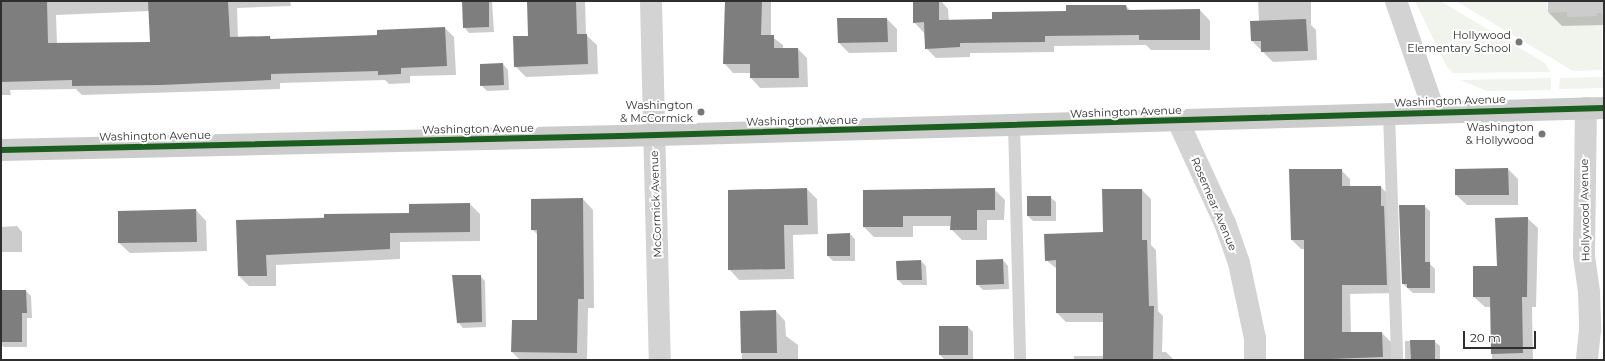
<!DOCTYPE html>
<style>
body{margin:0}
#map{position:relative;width:1605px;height:361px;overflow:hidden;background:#fff;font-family:Montserrat,sans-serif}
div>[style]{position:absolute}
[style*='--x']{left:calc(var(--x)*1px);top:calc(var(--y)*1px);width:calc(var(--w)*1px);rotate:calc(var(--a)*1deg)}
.green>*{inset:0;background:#f0f4ec}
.shadow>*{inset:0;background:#0003}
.building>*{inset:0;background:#7e7e7e}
.lane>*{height:12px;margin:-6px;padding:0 6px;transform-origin:6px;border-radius:6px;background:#d3d3d3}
.street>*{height:22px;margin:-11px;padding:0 11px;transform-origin:11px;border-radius:11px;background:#d3d3d3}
.secondary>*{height:22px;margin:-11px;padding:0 11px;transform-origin:11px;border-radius:11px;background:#ccc}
.cycleway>*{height:6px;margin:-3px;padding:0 3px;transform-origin:3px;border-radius:3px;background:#1b5e20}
.dots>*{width:11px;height:11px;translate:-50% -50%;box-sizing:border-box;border:2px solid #fff;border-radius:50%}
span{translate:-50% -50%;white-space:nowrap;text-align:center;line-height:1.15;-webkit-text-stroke:4px #fff;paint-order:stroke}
.poi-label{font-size:11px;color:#2e2e2e}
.right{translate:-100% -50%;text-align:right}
.street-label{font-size:11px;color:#2e2e2e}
.frame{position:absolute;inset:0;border:2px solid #2e2e2e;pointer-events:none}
.scale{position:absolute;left:1463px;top:331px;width:73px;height:18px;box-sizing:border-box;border:2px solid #2e2e2e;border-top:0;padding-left:5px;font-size:12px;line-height:14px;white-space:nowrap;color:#2e2e2e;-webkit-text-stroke:3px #fff;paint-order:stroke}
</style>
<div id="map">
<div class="green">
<div style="clip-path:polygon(1415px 1px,1440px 1px,1545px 63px,1550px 72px,1453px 73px,1447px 67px)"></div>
<div style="clip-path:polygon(1456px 1px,1547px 1px,1548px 13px,1567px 12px,1567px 17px,1597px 16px,1597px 13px,1602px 13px,1602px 70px,1573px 71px)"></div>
<div style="clip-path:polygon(1604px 77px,1604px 88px,1559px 89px,1560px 78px)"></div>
<div style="clip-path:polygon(1551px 78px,1551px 90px,1487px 91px,1460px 80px)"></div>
</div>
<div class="shadow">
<div style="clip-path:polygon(evenodd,1px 1px,290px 1px,291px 6px,237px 8px,238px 38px,270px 37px,272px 40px,378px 36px,378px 31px,445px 28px,454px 37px,456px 75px,410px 76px,410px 83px,389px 84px,385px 80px,280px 83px,280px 89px,82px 95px,76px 89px,10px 90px,11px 95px,1px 95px,1px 1px,149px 11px,151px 43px,57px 44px,56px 15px,149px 11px)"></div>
<div style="clip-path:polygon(463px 1px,492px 1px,494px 32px,469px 33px,464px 27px)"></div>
<div style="clip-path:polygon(528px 1px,585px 1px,586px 35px,597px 45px,598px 74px,526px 77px,515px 66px,529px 37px)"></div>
<div style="clip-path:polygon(725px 1px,771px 1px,771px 36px,783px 45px,783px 49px,798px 49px,807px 58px,808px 87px,760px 88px,751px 78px,751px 73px,733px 73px,724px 63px)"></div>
<div style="clip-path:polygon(914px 1px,941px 1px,948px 9px,949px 21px,993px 20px,1126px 6px,1131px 11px,1200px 10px,1210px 21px,1210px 50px,1151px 50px,1146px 45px,1054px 46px,1054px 52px,970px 53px,970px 57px,936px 58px,926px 48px,924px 33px,914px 22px)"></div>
<div style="clip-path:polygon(1258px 1px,1311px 1px,1311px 25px,1316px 30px,1317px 60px,1273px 62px,1252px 41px,1259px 21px)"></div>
<div style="clip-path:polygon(1548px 1px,1604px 1px,1604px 25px,1562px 26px,1548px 12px)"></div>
<div style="clip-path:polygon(887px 19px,897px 29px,897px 52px,849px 53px,839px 43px)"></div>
<div style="clip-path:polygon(503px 64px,508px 70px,509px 90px,487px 91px,481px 85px)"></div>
<div style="clip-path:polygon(1508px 169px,1518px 179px,1518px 205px,1467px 205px,1456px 195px)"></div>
<div style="clip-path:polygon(1341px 170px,1350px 179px,1350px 187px,1381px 187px,1390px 196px,1396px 293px,1350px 294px,1351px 333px,1382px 333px,1391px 342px,1398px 360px,1305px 360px,1305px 249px,1301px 249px,1292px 240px)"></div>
<div style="clip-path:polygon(807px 189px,817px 199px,818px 234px,793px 235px,794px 279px,739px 280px,729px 269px)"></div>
<div style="clip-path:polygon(994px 189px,1005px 200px,1004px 220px,987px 220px,987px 240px,962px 240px,951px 229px,952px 226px,913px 226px,913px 237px,874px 237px,864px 227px,864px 191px)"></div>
<div style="clip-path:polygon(1103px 190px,1142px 190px,1151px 199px,1151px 245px,1156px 250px,1158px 311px,1163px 316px,1162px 352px,1166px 352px,1174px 360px,1074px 360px,1074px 356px,1104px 356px,1104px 322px,1066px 322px,1057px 313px,1057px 269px,1046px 260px,1104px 233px)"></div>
<div style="clip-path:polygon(1050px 197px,1056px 202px,1056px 221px,1033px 221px,1028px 216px)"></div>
<div style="clip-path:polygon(583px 199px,593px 210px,594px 308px,588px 308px,587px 360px,520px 360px,512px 352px,538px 321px,538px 235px,532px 229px)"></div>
<div style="clip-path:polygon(470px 204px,480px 214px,480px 241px,400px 242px,400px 259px,276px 265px,276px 286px,249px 286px,239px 276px,238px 221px,410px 214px)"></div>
<div style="clip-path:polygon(1424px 206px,1430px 211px,1430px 264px,1435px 269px,1435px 293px,1413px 293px,1403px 284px)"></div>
<div style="clip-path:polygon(196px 210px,206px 221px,207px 251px,130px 253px,119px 243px)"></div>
<div style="clip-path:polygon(1527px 218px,1538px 228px,1536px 307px,1532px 307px,1533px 360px,1492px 360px,1491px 307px,1485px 307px,1474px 297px,1498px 267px)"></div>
<div style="clip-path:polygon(17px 226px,22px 232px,22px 252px,1px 252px,1px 227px)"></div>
<div style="clip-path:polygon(850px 234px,855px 239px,855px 261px,833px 261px,828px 256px)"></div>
<div style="clip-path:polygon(1003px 260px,1008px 266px,1009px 289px,983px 290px,977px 284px)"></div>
<div style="clip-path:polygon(921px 261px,926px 266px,927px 285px,903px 285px,898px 280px)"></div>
<div style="clip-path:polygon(453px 276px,480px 276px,485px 281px,486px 327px,463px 328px,458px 322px)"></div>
<div style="clip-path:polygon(1px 291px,26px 291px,31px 296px,32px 318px,27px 318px,27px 347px,4px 347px,1px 345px)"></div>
<div style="clip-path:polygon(776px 311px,785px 321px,786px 336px,798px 345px,798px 360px,742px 360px,741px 312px)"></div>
<div style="clip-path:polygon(940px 327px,968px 327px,973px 332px,973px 360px,945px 360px,940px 355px)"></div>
<div style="clip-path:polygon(1405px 341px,1434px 341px,1440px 346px,1440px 360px,1405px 360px)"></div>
</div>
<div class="building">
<div style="clip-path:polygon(1px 1px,47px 1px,48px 43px,150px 42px,148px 1px,228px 1px,230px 37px,270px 36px,270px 39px,377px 35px,377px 30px,445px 27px,447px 66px,401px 68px,401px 74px,378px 75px,378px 71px,271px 74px,271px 80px,161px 85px,72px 86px,72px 80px,1px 82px)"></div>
<div style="clip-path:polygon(462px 1px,489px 1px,489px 27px,463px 28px)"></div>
<div style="clip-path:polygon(527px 1px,576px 1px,577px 34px,587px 34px,588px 64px,514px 67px,513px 36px,528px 36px)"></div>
<div style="clip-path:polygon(725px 1px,762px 1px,761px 35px,774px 35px,774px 48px,798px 48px,799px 78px,750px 78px,750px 64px,723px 64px)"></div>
<div style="clip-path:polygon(913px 1px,939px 1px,939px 20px,992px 19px,992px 12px,1066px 11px,1066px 5px,1126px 5px,1127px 10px,1200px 9px,1200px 40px,1139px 40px,1139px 35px,1045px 36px,1045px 42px,960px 43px,960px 47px,925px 49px,924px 22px,913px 23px)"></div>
<div style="clip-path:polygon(837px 18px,887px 18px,888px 42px,838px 43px)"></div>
<div style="clip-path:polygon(1306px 19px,1308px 51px,1261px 52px,1261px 41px,1251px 41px,1250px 21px)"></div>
<div style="clip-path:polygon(503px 63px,504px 85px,480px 86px,480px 64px)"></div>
<div style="clip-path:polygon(1508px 168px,1509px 195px,1455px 195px,1455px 169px)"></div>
<div style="clip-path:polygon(1289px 169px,1342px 169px,1342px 186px,1381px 186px,1381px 206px,1384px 206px,1387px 285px,1342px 285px,1342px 332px,1382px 332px,1383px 357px,1304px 360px,1304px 240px,1291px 240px)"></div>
<div style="clip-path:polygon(807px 188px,808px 225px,784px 225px,785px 269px,728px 270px,728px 190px)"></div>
<div style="clip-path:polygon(995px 188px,995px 210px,977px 210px,977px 230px,950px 230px,951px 216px,903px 216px,903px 227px,863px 227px,863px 190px)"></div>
<div style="clip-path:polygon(1102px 189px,1142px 189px,1142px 240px,1147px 240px,1149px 306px,1154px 306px,1153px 360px,1103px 360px,1103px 313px,1056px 313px,1056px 260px,1045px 261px,1044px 234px,1103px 232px)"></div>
<div style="clip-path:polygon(1027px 196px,1051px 196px,1051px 216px,1027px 216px)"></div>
<div style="clip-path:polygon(583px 198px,584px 299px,578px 299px,577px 353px,511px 352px,512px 320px,537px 320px,537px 230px,531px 230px,531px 199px)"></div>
<div style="clip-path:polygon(470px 203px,470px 232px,390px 233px,390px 249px,266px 255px,267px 276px,238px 276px,236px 220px,324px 218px,324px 214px,409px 213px,409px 204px)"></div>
<div style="clip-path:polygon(1399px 205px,1425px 205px,1425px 262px,1430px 262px,1430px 288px,1407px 288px,1407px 284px,1402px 284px)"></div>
<div style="clip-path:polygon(196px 209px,197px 242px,118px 243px,118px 211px)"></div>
<div style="clip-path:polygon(1528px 217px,1527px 297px,1522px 297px,1523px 353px,1491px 354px,1490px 297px,1473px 297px,1473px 266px,1497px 266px,1495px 218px)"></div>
<div style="clip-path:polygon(850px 233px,850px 256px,827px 256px,827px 234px)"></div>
<div style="clip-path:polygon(1003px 259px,1004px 284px,976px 285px,976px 260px)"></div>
<div style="clip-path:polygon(921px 260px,922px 280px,897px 280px,896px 261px)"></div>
<div style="clip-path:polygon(452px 275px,481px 275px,482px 322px,457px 323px)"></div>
<div style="clip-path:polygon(1px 290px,26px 290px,27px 313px,22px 313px,22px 342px,1px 342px)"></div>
<div style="clip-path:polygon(776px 310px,777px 353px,741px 353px,740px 311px)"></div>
<div style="clip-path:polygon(939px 326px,968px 326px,968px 355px,939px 355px)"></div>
<div style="clip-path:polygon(1410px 340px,1435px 340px,1435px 360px,1411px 360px)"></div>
</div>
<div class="lane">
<div style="--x:1389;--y:113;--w:247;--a:88.1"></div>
<div style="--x:1014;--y:125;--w:235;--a:88.5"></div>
</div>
<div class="street">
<div style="--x:651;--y:1;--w:359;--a:88.6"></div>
<div style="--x:1396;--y:1;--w:116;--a:70.9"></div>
<div style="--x:1586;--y:108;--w:148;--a:90.8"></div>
<div style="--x:1584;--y:256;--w:37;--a:82"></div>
<div style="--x:1589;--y:293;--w:37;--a:88"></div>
<div style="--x:1590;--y:330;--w:30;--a:96"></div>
<div style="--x:1178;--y:121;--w:112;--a:65.3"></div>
<div style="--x:1225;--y:223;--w:42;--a:70.7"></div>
<div style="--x:1239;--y:263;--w:77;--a:78"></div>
<div style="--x:1255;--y:338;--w:22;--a:90"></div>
</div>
<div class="secondary">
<div style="--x:1;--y:150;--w:620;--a:-1.29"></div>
<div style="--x:621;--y:136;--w:983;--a:-1.63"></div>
</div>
<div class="cycleway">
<div style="--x:1;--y:150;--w:620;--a:-1.29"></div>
<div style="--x:621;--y:136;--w:983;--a:-1.63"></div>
</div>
<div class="dots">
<div style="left:1519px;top:42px;background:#777"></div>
<div style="left:701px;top:112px;background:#777"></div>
<div style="left:1542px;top:134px;background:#777"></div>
</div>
<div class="poi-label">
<span class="right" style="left:1511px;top:42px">Hollywood<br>Elementary School</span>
<span class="right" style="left:693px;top:112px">Washington<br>&amp; McCormick</span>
<span class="right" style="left:1534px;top:134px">Washington<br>&amp; Hollywood</span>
</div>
<div class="street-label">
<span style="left:1450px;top:101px;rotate:-2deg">Washington Avenue</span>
<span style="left:1126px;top:112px;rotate:-2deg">Washington Avenue</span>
<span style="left:802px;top:121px;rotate:-1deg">Washington Avenue</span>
<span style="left:478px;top:129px;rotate:-1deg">Washington Avenue</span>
<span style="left:155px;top:136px;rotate:-1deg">Washington Avenue</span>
<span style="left:656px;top:204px;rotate:-92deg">McCormick Avenue</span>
<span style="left:1214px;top:204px;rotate:67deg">Rosemear Avenue</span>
<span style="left:1585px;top:210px;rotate:-91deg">Hollywood Avenue</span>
</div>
<div class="frame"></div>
<div class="scale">20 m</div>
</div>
